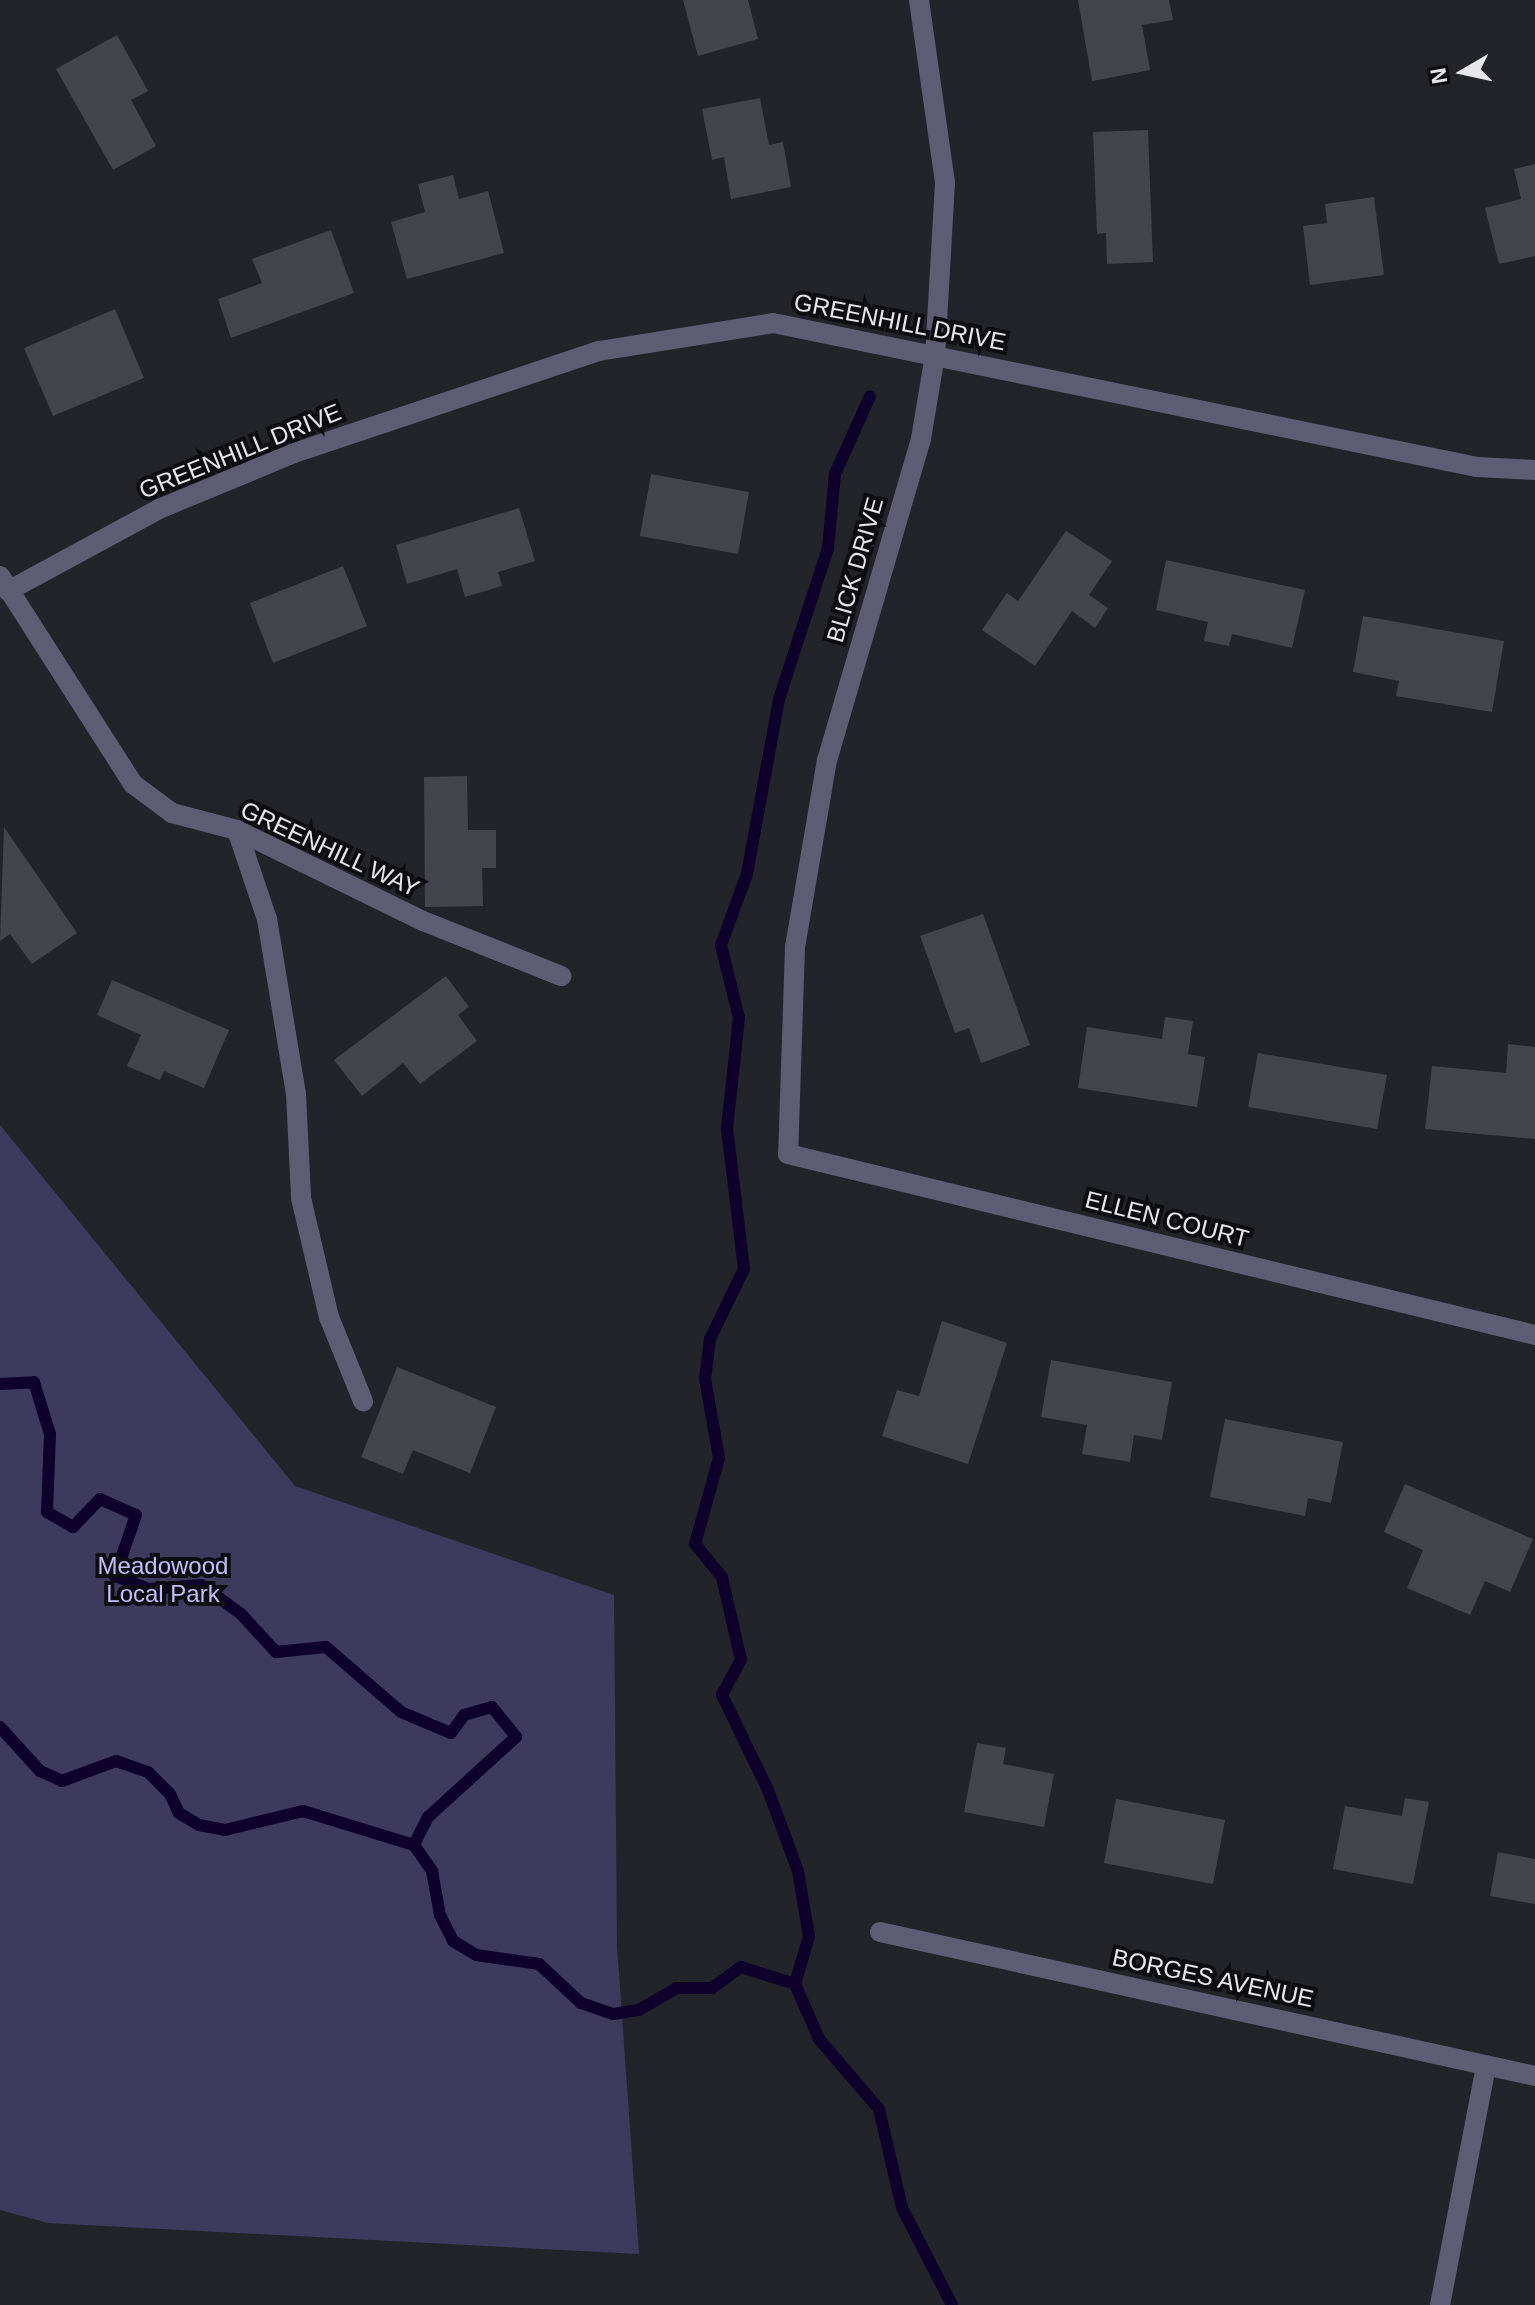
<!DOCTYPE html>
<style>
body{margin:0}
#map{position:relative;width:1535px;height:2305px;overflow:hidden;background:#23232a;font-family:Arial,sans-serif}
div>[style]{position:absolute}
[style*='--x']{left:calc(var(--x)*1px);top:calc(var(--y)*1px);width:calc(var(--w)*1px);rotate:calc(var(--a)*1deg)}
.green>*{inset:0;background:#3e3a5d}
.stream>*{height:12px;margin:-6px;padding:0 6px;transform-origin:6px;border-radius:6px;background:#0d012b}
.building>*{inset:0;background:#44444c}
.lane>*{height:20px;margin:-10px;padding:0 10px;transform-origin:10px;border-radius:10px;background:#5f5d74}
.street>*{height:20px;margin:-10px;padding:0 10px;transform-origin:10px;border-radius:10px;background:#5f5d74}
span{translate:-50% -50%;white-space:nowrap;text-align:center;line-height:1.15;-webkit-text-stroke:8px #0d0c10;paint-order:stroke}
.street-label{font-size:24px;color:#e6e6eb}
.park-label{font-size:24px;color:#c2bdfd}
.north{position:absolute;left:1423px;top:32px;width:80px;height:80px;-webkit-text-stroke:6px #0d0c10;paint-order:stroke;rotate:261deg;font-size:22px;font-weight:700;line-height:32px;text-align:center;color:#e6e6eb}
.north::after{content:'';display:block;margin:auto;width:28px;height:36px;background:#e6e6eb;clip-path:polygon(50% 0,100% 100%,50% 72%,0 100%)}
</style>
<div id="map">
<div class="green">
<div style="clip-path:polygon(0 1125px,295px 1486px,614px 1595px,617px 1946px,639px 2254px,48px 2223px,0 2210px)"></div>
</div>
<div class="stream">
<div style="--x:0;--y:1384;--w:34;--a:-3"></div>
<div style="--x:34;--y:1382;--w:54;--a:72.9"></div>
<div style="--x:50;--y:1434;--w:78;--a:92.2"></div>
<div style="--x:47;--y:1512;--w:30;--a:30"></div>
<div style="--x:73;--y:1527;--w:39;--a:-46"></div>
<div style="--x:100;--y:1499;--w:39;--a:24"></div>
<div style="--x:136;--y:1515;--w:65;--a:109"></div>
<div style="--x:115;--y:1576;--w:36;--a:21"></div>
<div style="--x:149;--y:1589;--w:52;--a:-4.4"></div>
<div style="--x:201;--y:1585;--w:49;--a:35.9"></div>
<div style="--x:241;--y:1614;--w:52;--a:47.4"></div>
<div style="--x:276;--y:1652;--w:50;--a:-5.7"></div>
<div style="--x:326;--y:1647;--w:99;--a:40.9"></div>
<div style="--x:401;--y:1712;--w:54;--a:22.8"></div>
<div style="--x:451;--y:1733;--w:22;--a:-54"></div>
<div style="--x:464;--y:1715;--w:29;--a:-16"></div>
<div style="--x:492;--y:1707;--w:38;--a:51"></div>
<div style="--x:516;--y:1737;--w:119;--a:137.7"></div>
<div style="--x:428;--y:1817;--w:31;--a:117"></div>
<div style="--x:0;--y:1727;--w:59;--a:47.7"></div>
<div style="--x:40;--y:1771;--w:24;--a:24"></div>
<div style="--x:62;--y:1781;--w:58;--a:-20.3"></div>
<div style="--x:116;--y:1761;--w:34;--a:19"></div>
<div style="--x:148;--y:1772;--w:31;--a:45"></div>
<div style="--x:170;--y:1794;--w:21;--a:65"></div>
<div style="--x:179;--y:1813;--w:23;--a:31"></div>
<div style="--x:199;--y:1825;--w:26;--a:11"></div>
<div style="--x:225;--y:1830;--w:80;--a:-13.7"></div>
<div style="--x:303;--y:1811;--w:116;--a:17"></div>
<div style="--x:414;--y:1845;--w:32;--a:55"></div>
<div style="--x:432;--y:1871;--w:45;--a:79.7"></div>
<div style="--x:440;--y:1915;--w:29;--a:63"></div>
<div style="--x:453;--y:1941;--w:27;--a:31"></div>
<div style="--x:476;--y:1955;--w:64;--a:8.1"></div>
<div style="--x:539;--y:1964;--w:57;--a:42.9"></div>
<div style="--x:581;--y:2003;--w:34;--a:19"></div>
<div style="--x:613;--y:2014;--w:26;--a:-9"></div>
<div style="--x:639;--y:2010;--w:44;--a:-30.1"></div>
<div style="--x:677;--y:1988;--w:35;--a:0"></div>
<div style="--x:712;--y:1988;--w:36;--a:-36"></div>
<div style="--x:741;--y:1967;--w:57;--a:17.5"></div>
<div style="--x:795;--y:1984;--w:60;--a:66.4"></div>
<div style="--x:819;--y:2039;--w:92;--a:49.4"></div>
<div style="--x:879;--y:2109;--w:102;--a:76.9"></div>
<div style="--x:902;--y:2208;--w:109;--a:62.7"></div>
<div style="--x:795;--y:1984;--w:50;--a:-73.7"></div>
<div style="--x:809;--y:1936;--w:66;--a:-99.6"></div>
<div style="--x:798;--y:1871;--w:86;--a:-110.3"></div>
<div style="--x:768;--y:1790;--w:106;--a:-115.8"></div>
<div style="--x:722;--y:1695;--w:40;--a:-62"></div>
<div style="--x:741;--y:1660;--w:85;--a:-102.9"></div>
<div style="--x:722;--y:1577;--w:43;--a:-129.3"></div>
<div style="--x:695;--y:1544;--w:89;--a:-74.4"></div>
<div style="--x:719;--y:1458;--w:80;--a:-100"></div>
<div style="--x:705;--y:1379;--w:40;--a:-82.9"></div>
<div style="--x:710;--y:1339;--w:78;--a:-64.1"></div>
<div style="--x:744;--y:1269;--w:142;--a:-96.9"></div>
<div style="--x:727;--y:1128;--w:111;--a:-83.8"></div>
<div style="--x:739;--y:1018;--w:75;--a:-103.9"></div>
<div style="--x:721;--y:945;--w:76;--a:-69.9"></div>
<div style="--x:747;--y:874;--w:178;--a:-79.6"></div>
<div style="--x:779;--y:699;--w:159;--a:-72"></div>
<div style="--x:828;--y:548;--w:74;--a:-84.6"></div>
<div style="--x:835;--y:474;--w:85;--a:-65.8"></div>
</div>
<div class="building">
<div style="clip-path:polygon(683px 0,748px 0,758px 39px,698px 56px)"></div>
<div style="clip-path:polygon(1078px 0,1169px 0,1173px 20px,1142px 25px,1150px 70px,1092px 81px)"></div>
<div style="clip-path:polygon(117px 35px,148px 91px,131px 100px,156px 146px,113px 170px,56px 69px)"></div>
<div style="clip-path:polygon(760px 98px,769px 145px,783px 142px,791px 187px,731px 199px,724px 157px,712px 160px,702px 109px)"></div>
<div style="clip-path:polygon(1148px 130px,1153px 262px,1107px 264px,1106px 233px,1097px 234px,1093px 132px)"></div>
<div style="clip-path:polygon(1535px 164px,1535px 256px,1499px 264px,1485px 208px,1521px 199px,1514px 169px)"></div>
<div style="clip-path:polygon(453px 175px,459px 199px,488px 191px,504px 253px,407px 279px,391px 222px,425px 212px,418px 184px)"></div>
<div style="clip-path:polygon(1374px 197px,1384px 275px,1310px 285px,1303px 226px,1327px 223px,1325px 204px)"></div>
<div style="clip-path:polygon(331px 230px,354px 293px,231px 338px,218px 299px,262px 283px,252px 259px)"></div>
<div style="clip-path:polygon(115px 309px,144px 378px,53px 416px,24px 348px)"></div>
<div style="clip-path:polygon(651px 474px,749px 492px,738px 554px,640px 536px)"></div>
<div style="clip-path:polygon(519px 508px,535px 561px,498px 572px,502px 586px,465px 597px,457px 569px,407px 584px,396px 545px)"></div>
<div style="clip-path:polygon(1066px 531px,1112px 561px,1089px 595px,1108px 608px,1095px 628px,1072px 611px,1035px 666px,982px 630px,1007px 593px,1018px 601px)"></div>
<div style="clip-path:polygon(1166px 560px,1305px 590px,1292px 648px,1232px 634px,1229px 646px,1204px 641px,1208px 622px,1156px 610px)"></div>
<div style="clip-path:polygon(343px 566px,367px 626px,273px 663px,250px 603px)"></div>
<div style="clip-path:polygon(1363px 616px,1504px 641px,1492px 712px,1396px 696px,1399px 681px,1353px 672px)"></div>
<div style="clip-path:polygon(467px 776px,468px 830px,496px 830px,496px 868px,482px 868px,483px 906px,425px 907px,424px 777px)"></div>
<div style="clip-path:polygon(4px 827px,77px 933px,32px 964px,10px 934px,0 941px)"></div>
<div style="clip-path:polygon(983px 914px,1030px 1045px,981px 1063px,969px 1028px,955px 1033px,920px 936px)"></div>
<div style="clip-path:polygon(446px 976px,469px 1007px,458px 1015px,477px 1041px,420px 1084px,403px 1063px,362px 1096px,334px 1060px)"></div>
<div style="clip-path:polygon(112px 980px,229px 1030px,204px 1088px,164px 1071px,160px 1080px,127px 1066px,141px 1035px,97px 1015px)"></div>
<div style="clip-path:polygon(1165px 1017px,1193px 1021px,1188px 1054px,1205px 1057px,1197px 1107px,1078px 1088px,1087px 1027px,1162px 1039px)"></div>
<div style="clip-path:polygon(1508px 1044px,1535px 1047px,1535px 1139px,1425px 1129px,1432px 1066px,1506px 1073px)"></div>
<div style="clip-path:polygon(1258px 1053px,1387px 1075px,1377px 1129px,1248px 1107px)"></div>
<div style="clip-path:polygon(942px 1321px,1007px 1343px,968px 1464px,882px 1436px,897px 1390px,919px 1396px)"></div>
<div style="clip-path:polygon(1051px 1360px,1172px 1382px,1162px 1440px,1134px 1435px,1130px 1462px,1082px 1454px,1087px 1425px,1041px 1417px)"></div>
<div style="clip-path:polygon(397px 1367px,496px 1407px,470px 1473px,413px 1450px,403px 1474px,361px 1457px)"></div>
<div style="clip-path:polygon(1225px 1419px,1343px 1442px,1331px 1503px,1308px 1498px,1305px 1516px,1210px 1497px)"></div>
<div style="clip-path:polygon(1405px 1484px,1533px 1539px,1510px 1592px,1485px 1581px,1470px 1615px,1407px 1588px,1423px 1550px,1384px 1532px)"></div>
<div style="clip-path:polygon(977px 1743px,1006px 1748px,1003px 1764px,1054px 1774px,1044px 1827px,964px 1812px)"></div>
<div style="clip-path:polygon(1405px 1798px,1429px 1802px,1413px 1884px,1333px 1869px,1345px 1806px,1402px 1816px)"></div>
<div style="clip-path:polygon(1116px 1799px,1225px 1820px,1213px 1884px,1104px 1863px)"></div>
<div style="clip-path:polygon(1498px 1852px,1535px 1859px,1535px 1904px,1490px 1896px)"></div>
</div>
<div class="lane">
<div style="--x:237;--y:830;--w:94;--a:71.4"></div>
<div style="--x:267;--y:919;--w:177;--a:80.6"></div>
<div style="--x:296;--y:1094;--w:104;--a:87.2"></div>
<div style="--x:301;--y:1198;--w:122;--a:76.8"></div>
<div style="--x:329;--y:1317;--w:91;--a:68"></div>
<div style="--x:1440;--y:2305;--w:244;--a:-79.1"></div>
</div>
<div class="street">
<div style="--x:919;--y:0;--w:185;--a:81.9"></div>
<div style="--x:945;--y:183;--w:172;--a:93.3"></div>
<div style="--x:935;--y:355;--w:85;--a:99.5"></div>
<div style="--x:921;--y:439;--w:334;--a:106.3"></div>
<div style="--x:827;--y:760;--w:190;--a:99.7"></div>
<div style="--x:795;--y:947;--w:207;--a:91.9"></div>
<div style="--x:788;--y:1154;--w:769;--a:13.62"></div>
<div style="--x:0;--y:576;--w:247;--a:57.4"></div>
<div style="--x:133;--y:784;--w:49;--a:36.6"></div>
<div style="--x:172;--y:813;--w:67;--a:14.7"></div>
<div style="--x:237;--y:830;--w:207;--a:26.1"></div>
<div style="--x:423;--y:921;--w:149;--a:21.7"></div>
<div style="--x:8;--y:591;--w:172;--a:-28.5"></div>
<div style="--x:159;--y:509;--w:146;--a:-22.5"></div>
<div style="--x:294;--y:453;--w:322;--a:-18.5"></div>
<div style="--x:599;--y:351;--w:176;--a:-9.1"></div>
<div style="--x:773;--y:323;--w:719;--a:11.56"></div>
<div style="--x:1477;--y:467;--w:58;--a:3"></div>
<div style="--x:880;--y:1932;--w:671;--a:12.4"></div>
</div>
<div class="street-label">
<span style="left:900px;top:322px;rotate:11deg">GREENHILL DRIVE</span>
<span style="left:240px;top:451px;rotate:-22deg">GREENHILL DRIVE</span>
<span style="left:855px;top:570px;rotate:-74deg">BLICK DRIVE</span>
<span style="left:330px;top:849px;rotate:25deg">GREENHILL WAY</span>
<span style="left:1167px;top:1219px;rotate:14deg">ELLEN COURT</span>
<span style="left:1213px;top:1978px;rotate:12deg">BORGES AVENUE</span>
</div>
<div class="park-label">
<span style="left:163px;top:1580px">Meadowood<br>Local Park</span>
</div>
<div class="north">N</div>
</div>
